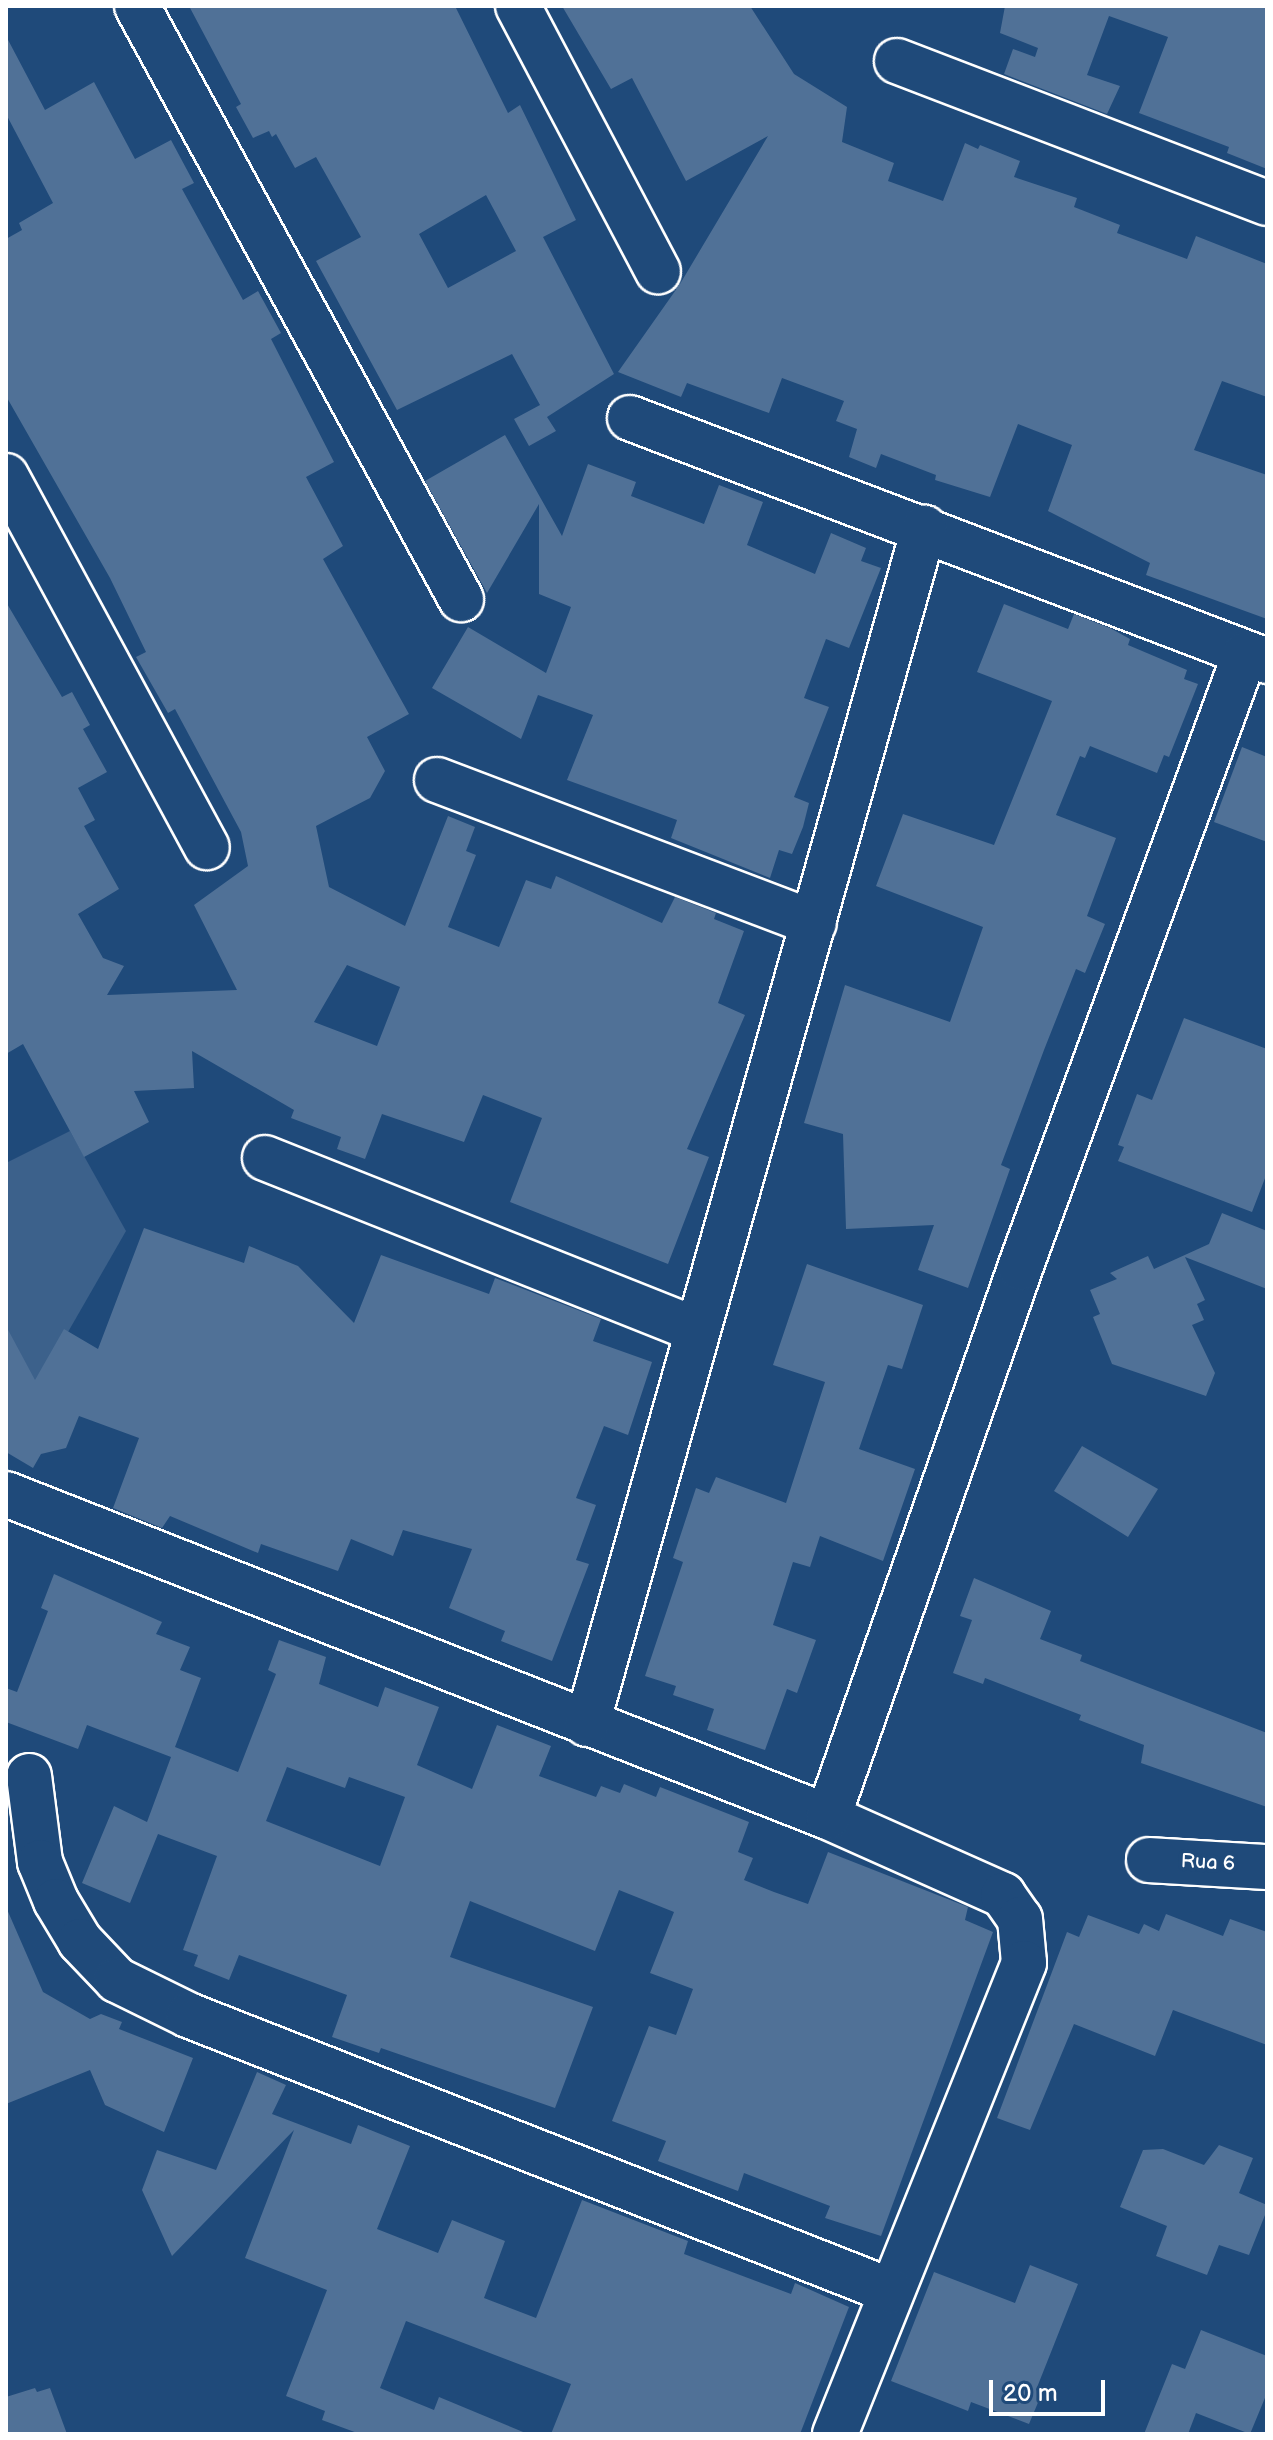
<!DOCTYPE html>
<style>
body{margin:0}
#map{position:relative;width:1273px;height:2440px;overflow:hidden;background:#1f4a7a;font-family:"Balsamiq Sans",sans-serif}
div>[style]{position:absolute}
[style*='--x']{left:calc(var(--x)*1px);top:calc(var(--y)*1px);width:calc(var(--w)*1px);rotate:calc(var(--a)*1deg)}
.green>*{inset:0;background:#3c618b}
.building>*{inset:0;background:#507197}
.roads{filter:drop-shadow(2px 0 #fff) drop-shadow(-2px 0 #fff) drop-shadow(0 2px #fff) drop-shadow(0 -2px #fff)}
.minor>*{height:44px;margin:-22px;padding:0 22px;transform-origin:22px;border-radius:22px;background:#1f4a7a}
span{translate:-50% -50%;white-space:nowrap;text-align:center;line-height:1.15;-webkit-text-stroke:8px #1f4a7a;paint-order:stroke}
.street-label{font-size:20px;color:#fff}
.frame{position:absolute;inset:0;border:8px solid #fff;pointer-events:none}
.scale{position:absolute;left:989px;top:2380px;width:116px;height:36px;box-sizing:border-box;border:4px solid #fff;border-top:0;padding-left:10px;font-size:24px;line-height:28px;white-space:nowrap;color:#fff;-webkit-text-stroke:6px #1f4a7a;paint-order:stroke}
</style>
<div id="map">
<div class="green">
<div style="clip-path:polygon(70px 1131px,126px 1231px,6px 1440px,6px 1163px)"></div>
</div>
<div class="building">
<div style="clip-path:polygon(evenodd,189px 6px,455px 6px,508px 113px,520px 105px,576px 220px,543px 237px,614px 374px,547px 417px,556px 431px,529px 446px,514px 419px,540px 405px,512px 354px,397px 410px,316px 261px,361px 237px,316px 157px,295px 168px,276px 134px,272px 137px,269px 131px,253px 138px,236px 107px,241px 104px,189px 6px,486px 195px,516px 251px,448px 288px,419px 234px,486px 195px)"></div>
<div style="clip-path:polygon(562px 6px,750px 6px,794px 74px,847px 107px,842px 142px,894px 163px,888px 181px,943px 201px,965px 143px,978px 149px,980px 145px,1020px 161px,1014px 177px,1077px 198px,1074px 207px,1120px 225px,1117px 233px,1187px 259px,1196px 236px,1267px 264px,1267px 397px,1222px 381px,1194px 450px,1267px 475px,1267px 619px,1146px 575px,1150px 563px,1048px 511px,1072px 445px,1018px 424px,990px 497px,935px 480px,936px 475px,881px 454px,876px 468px,849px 457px,857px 429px,836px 421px,844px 401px,782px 378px,769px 413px,687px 383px,681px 397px,618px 372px,680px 284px,768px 136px,686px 181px,632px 78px,611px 89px)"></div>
<div style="clip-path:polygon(1005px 6px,1267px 6px,1267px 169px,1227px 153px,1229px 147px,1139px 113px,1168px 37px,1109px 16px,1087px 75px,1120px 86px,1107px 114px,1004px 74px,1013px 49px,1035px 57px,1038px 48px,1000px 33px)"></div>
<div style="clip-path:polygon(evenodd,6px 36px,45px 110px,94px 82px,135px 159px,171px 140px,194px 183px,182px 189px,243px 300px,258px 291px,281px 333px,271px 339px,334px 462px,306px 477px,343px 546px,323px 559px,409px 714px,367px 737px,385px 771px,370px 798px,316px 826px,329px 887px,405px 926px,448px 816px,475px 827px,466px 851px,476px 855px,448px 927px,499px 947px,526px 880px,551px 889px,556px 876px,662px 923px,675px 897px,716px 913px,714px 919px,744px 931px,718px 1003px,745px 1015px,687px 1149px,709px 1157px,668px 1264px,510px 1202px,542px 1118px,483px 1095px,464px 1142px,382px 1114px,365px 1159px,337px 1149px,341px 1137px,291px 1118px,294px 1110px,192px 1051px,194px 1088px,134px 1091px,149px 1122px,84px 1157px,23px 1044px,6px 1054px,6px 602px,62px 697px,72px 692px,90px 725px,83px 729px,107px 772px,78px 788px,95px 820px,84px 826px,119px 889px,78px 914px,103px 958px,124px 966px,107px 995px,237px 990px,194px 905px,248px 866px,241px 832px,175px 709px,168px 713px,136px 657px,146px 652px,110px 578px,6px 396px,6px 239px,22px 230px,19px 223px,53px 203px,6px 114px,6px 36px,347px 965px,400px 987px,377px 1046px,314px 1022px,347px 965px)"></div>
<div style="clip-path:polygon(505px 435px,562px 536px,588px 464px,636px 482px,631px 496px,704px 524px,719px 485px,763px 502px,747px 545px,815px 574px,831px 533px,866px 548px,861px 561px,881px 568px,849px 648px,826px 639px,804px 698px,829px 707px,794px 797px,809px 803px,803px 827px,792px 854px,779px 850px,770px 878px,671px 838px,677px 820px,567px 780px,593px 715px,538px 695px,521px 739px,432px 688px,468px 627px,546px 673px,571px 607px,539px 594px,539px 504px,487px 593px,425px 481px)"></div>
<div style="clip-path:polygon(1004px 604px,1068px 629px,1074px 614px,1110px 628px,1130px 639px,1128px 645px,1187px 670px,1184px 679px,1198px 684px,1169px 757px,1164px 755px,1157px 773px,1090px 746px,1085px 758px,1080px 756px,1056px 815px,1116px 838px,1087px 916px,1105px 924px,1085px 973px,1076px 969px,1044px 1050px,1001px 1165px,1010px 1169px,968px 1288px,918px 1270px,934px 1225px,846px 1229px,843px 1134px,804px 1123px,845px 985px,950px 1022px,983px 927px,876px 886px,903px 814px,994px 845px,1052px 701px,977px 672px)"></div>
<div style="clip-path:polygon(1242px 747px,1267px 757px,1267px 842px,1214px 822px)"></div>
<div style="clip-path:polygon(1184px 1018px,1267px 1049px,1267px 1173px,1252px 1212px,1118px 1161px,1124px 1147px,1118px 1145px,1137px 1094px,1152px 1100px)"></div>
<div style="clip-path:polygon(1222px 1213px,1267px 1231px,1267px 1289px,1185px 1257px,1205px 1300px,1197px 1304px,1204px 1320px,1192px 1325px,1215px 1373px,1206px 1396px,1112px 1364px,1093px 1317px,1100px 1314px,1090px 1290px,1117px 1279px,1110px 1273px,1148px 1256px,1154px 1269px,1209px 1244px)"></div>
<div style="clip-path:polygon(144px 1228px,244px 1263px,249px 1246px,298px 1266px,354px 1323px,381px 1255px,489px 1294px,495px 1278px,601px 1319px,593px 1341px,652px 1362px,628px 1435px,604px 1426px,576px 1498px,596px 1505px,576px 1560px,589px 1564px,552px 1661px,501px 1641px,505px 1631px,449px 1608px,472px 1549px,403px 1530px,393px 1556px,351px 1539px,338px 1571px,261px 1544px,258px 1553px,170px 1516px,162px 1528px,113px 1508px,139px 1438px,79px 1416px,66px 1448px,41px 1454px,33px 1468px,6px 1452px,6px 1326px,35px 1380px,64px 1329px,98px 1349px)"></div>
<div style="clip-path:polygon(807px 1264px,923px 1305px,902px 1369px,888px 1365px,859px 1449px,915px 1469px,883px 1561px,820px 1536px,810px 1567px,793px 1562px,773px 1625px,816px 1640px,797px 1693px,787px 1689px,765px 1750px,707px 1730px,714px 1709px,673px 1695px,676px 1686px,645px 1676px,683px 1562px,673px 1558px,696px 1488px,709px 1493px,716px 1477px,786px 1503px,825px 1382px,773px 1365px)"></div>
<div style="clip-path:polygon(1082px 1446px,1158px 1489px,1128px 1537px,1054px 1491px)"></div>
<div style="clip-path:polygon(evenodd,54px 1574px,162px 1622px,156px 1634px,190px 1647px,180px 1670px,201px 1678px,175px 1747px,238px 1772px,276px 1674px,268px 1670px,279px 1640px,326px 1657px,319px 1684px,378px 1707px,385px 1687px,439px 1707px,417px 1765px,472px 1789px,497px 1725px,551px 1746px,539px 1776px,596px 1797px,601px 1786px,620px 1793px,624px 1784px,656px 1797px,660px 1787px,749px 1822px,738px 1852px,753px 1858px,744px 1880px,774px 1892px,808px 1904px,828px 1852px,968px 1907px,965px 1920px,993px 1932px,881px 2236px,825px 2218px,830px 2206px,744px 2173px,738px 2191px,658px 2161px,666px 2141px,612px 2121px,649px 2026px,676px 2035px,693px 1989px,650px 1973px,674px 1912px,619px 1890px,595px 1951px,470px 1901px,450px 1957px,593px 2007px,555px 2108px,381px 2048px,379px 2053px,332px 2037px,347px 1995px,239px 1955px,229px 1980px,194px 1966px,198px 1955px,183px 1950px,217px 1856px,158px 1834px,130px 1903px,82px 1883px,114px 1806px,147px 1822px,171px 1757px,87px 1725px,78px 1749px,6px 1722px,6px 1688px,17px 1692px,48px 1611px,41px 1608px,54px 1574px,287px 1767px,345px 1788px,349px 1777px,405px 1797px,380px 1866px,266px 1821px,287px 1767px)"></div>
<div style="clip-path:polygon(974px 1578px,1051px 1611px,1040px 1639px,1082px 1655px,1080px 1661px,1267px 1733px,1267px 1807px,1141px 1763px,1144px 1745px,1079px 1720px,1081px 1715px,985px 1678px,983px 1684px,953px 1673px,972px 1620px,960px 1616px)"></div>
<div style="clip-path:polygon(6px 1907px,43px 1992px,90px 2019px,101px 2014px,122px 2022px,119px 2029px,193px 2058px,164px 2132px,105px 2105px,90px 2070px,6px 2104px)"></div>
<div style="clip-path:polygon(1166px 1914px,1223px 1936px,1230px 1919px,1267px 1932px,1267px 2045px,1173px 2010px,1155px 2056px,1074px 2024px,1030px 2130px,997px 2118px,1067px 1932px,1079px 1937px,1088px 1915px,1139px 1934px,1144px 1924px,1159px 1931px)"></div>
<div style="clip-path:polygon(257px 2072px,286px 2085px,272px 2114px,351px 2144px,358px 2125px,410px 2146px,377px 2229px,438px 2253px,452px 2220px,505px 2241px,484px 2298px,536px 2318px,582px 2200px,688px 2241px,684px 2254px,791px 2294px,795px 2283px,849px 2307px,800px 2434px,551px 2434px,571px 2384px,406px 2321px,380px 2388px,434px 2410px,439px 2397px,528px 2434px,360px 2434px,322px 2420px,325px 2411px,286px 2396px,327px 2290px,245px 2258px,294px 2130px,172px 2256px,142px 2190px,157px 2150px,216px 2170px)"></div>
<div style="clip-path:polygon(1219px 2145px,1253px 2158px,1239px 2193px,1267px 2205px,1267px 2210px,1249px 2255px,1219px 2245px,1207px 2275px,1156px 2256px,1167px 2226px,1120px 2207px,1143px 2150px,1163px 2149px,1204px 2165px)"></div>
<div style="clip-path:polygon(1030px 2265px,1078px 2284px,1036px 2390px,1042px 2393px,1029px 2424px,971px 2402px,968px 2411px,891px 2381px,934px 2272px,1015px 2303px)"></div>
<div style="clip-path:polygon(1201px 2330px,1267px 2356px,1267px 2393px,1250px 2434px,1196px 2413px,1188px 2434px,1144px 2434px,1172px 2364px,1185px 2369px)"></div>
<div style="clip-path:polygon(35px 2388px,37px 2392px,50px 2388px,67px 2434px,6px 2434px,6px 2397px)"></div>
</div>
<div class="roads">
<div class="minor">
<div style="--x:137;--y:6;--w:676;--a:61.35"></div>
<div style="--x:518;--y:6;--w:300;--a:62.2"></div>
<div style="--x:897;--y:61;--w:396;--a:21"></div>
<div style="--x:630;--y:418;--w:682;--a:20.88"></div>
<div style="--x:6;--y:476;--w:422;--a:61.6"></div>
<div style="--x:437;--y:780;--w:403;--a:20.8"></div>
<div style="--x:265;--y:1158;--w:465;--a:21.7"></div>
<div style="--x:6;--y:1494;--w:883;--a:21.45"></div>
<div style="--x:828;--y:1817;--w:192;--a:24"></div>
<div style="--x:1003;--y:1895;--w:29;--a:55"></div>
<div style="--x:1020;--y:1919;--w:44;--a:84.8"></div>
<div style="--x:1024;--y:1963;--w:508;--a:111.86"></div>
<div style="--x:587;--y:1724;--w:1243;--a:-74.26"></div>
<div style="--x:29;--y:1776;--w:87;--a:82.7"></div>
<div style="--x:40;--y:1862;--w:42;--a:67.7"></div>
<div style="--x:56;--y:1901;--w:47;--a:59"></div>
<div style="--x:80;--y:1941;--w:54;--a:46.5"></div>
<div style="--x:117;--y:1980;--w:79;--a:26.2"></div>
<div style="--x:188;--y:2015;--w:755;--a:21.44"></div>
<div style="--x:828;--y:1817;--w:582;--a:-70.72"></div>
<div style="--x:1020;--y:1268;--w:654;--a:-69.87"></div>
<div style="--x:1149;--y:1860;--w:118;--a:3.4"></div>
</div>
</div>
<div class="street-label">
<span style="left:1208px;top:1863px;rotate:3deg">Rua 6</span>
</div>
<div class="frame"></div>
<div class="scale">20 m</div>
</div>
